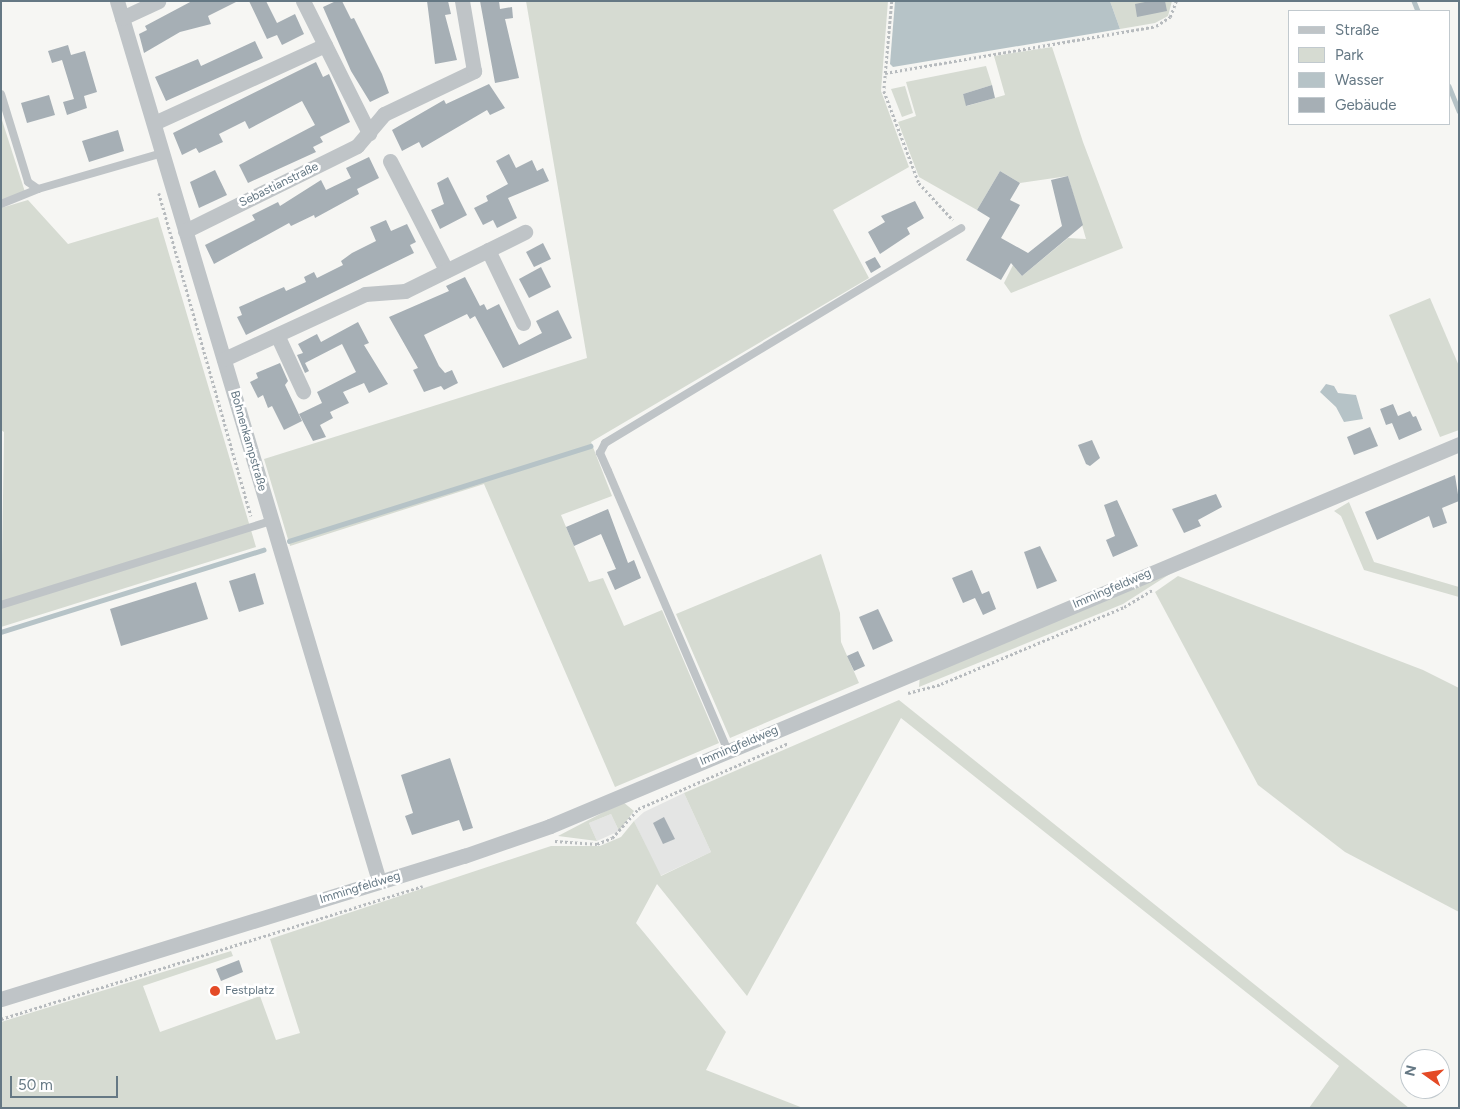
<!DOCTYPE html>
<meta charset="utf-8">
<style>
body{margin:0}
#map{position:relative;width:1460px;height:1109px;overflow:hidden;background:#f6f6f3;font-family:Figtree,sans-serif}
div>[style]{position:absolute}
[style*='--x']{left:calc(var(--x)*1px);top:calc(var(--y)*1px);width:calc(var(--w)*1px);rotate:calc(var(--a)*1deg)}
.built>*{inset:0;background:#e4e5e4}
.green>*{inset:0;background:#d6dbd2}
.water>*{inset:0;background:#b6c3c7}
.stream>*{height:4.5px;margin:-2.25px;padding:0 2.25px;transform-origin:2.25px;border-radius:2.25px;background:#b6c3c7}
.building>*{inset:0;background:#a6afb5}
.path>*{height:2.5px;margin-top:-1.25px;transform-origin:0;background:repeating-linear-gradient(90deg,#b7bbbe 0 2.5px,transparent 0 5px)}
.service>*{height:8px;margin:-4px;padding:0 4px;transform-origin:4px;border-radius:4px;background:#bfc4c7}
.minor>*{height:15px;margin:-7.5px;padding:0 7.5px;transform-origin:7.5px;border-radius:7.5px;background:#bfc4c7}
.dots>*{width:14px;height:14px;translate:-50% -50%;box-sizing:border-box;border:2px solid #fff;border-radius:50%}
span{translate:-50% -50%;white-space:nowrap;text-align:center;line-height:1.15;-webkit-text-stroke:5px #fff;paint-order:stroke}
.street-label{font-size:12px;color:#657884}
.poi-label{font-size:12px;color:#657884}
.left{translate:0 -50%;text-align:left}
.frame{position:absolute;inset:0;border:2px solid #657884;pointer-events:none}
.legend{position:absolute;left:1288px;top:10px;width:162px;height:115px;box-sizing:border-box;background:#fff;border:1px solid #c1c9ce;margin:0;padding:6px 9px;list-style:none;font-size:15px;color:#657884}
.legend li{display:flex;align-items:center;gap:10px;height:25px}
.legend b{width:25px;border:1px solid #c1c9ce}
.north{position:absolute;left:1400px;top:1049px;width:50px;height:50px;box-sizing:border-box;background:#fff;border:1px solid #c1c9ce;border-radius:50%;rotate:283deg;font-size:14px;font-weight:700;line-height:20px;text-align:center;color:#657884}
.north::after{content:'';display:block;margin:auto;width:18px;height:22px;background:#e44a26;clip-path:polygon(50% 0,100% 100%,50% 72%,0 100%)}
.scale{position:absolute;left:10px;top:1076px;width:108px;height:22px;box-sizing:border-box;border:2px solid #657884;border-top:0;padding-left:6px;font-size:15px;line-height:18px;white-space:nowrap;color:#657884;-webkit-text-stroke:4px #fff;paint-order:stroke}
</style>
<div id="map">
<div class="built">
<div style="clip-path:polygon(684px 793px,711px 852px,660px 876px,634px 821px,644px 812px)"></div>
<div style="clip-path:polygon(611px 814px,619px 831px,597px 841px,589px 823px)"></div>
</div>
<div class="green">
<div style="clip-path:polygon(526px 1px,888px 1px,881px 91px,909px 167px,833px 210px,869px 278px,591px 442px,612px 496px,561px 515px,589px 582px,603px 578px,624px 626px,662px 610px,719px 743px,615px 787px,484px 484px,290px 546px,264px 459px,587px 358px)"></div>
<div style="clip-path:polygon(1110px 1px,1172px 1px,1168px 16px,1155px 23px,1120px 29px)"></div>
<div style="clip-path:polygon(1052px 47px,1083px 142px,1123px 248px,1011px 293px,1004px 283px,1013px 265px,1022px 276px,1068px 238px,1086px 239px,1068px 176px,1020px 183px,1000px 171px,977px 210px,919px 177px,898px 122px,916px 116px,906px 82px,986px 66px,992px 85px,963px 94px,967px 106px,1005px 95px,994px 56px)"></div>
<div style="clip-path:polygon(905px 86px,913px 113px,902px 117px,891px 89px)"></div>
<div style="clip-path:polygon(1px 117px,25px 192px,1px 201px)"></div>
<div style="clip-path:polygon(28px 200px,68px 244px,158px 217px,256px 547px,1px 627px,4px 432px,1px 430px,1px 208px)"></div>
<div style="clip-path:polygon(1430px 298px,1459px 366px,1459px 430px,1440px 437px,1389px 315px)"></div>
<div style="clip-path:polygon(1349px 502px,1374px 562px,1459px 587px,1459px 597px,1364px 570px,1341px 516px,1334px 511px)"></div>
<div style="clip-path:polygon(821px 554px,840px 613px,841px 642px,859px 683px,730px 738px,676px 614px)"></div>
<div style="clip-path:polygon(1173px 572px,1123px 604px,919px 687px,920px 675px)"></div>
<div style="clip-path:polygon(1178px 576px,1423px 670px,1459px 688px,1459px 912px,1345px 852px,1258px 785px,1155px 592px)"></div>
<div style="clip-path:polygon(899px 700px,1409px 1108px,1309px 1108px,1339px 1066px,901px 718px,747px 996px,657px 884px,636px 923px,726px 1032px,706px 1070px,803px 1108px,1px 1108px,1px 1022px,231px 951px,233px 956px,143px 986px,160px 1032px,260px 996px,276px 1040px,300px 1033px,270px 939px,551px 846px,600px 846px,621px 837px,634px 821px,661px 876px,711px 852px,684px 793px)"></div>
<div style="clip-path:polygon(623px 802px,634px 811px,619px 831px,611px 814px,589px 823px,597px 841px,558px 836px)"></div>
</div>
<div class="water">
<div style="clip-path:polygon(895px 1px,1110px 1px,1120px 29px,893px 67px,890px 64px)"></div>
<div style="clip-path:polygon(1326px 384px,1334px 386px,1338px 393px,1356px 395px,1363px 419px,1344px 422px,1336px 407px,1320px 392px)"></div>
</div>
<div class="stream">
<div style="--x:1414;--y:1;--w:11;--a:68"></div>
<div style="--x:1449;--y:86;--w:27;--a:68"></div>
<div style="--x:289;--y:541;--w:316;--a:-17.5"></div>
<div style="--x:1;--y:632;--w:275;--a:-17.4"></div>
</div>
<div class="building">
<div style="clip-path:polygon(192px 1px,238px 1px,208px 16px,211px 24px,180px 32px,144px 53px,139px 34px,147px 30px,145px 26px)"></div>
<div style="clip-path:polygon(249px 1px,266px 1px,277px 23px,295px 14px,304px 34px,282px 45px,277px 35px,267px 39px)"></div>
<div style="clip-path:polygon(336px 1px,342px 1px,351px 19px,354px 18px,382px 74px,389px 93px,370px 102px,351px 71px,323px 7px)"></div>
<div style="clip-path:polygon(427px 1px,448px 1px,451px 14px,445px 15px,457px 60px,435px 64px)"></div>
<div style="clip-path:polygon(480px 1px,499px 1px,500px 9px,512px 7px,513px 18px,505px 19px,519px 78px,495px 83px)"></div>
<div style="clip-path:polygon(1150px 1px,1165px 1px,1167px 11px,1137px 17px,1135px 4px)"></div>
<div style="clip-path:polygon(255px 41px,263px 58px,166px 101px,155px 77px,198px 59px,201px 66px)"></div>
<div style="clip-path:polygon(68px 45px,71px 55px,85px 51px,97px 92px,84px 96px,87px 108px,67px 115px,63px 102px,74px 99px,62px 60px,52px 63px,48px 51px)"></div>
<div style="clip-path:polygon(316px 62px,323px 77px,329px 74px,350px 122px,320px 137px,323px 142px,313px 147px,316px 152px,248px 183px,239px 165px,315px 125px,302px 101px,249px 129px,245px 121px,219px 134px,223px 142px,199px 153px,196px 148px,182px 155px,173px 133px)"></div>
<div style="clip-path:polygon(489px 84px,505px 108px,490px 115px,487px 110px,422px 148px,419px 142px,402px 151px,392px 130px,444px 100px,446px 104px)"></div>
<div style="clip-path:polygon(992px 85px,995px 98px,966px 106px,963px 94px)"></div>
<div style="clip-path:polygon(49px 95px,55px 115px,27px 123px,21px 103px)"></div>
<div style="clip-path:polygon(118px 130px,124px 151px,89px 162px,82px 141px)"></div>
<div style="clip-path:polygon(509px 154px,516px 168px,532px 160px,537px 171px,543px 168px,549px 181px,508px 198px,517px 218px,497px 228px,493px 220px,483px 225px,474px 208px,488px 201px,486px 196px,508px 184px,496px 161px)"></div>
<div style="clip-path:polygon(369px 157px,379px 178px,357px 189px,359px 194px,315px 218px,314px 215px,291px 226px,289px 223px,214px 264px,205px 245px,255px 220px,252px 215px,278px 202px,280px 206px,321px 180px,326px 190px,351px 178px,346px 168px)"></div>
<div style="clip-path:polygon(215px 170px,227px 195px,199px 208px,190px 182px)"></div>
<div style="clip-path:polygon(1000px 171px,1020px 183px,1010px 200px,1020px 205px,1001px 238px,1028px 253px,1062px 226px,1051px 180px,1068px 176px,1083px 225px,1022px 276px,1011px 263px,1001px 280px,966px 260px,990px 218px,977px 210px)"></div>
<div style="clip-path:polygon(448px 177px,467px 215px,440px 229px,431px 210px,444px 204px,437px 183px)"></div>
<div style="clip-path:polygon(915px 201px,924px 218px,907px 228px,910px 234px,880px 254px,868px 232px,885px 222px,881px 216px)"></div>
<div style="clip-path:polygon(386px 220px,391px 231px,407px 224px,416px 242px,410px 245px,414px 253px,246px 335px,237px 317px,242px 315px,239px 307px,284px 287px,286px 291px,306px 282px,304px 277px,314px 272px,317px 278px,343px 265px,341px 261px,352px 253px,376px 241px,370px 227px)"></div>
<div style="clip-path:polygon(543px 243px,551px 259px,534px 267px,526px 252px)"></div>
<div style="clip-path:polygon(875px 257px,881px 267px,871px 273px,865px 262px)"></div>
<div style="clip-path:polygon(541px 267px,551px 287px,529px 298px,519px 279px)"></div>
<div style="clip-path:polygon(465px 277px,480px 306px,484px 304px,487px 310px,499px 304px,519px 345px,542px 333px,536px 321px,558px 310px,572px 338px,503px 368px,475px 316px,470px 319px,467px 314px,424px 335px,439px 366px,445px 373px,452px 370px,458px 383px,444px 390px,441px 386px,424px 392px,413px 370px,418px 368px,389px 317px,449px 291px,446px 286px)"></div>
<div style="clip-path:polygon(358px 322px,369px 343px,364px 345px,388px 384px,369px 393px,364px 383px,343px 392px,349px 403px,330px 412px,333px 418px,320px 425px,326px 437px,313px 441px,299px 414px,322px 403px,317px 392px,356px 372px,342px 344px,305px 363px,309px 371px,305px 373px,297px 355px,303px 353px,298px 344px,317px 334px,321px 342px)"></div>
<div style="clip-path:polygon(280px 363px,288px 381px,285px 385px,302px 421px,284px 430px,272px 406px,268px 408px,263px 395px,258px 398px,250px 382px,258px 378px,256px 373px)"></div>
<div style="clip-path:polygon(1393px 404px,1398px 416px,1410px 411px,1413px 417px,1416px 416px,1422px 430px,1399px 440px,1392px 423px,1386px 425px,1380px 409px)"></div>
<div style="clip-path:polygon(1370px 427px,1378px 446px,1354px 455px,1347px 437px)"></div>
<div style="clip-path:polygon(1092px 440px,1100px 458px,1090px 466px,1086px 464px,1078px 445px)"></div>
<div style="clip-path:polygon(1455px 475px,1459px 501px,1442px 508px,1447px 523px,1433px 528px,1429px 516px,1377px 540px,1365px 512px)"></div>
<div style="clip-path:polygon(1216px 494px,1222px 507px,1198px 520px,1201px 526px,1184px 533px,1172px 509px)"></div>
<div style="clip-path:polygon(1117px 500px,1138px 546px,1113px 557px,1106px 540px,1115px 536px,1104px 505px)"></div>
<div style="clip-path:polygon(608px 509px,628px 563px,634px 560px,641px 578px,615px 590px,607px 572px,616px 569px,601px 534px,574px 546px,566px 527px)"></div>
<div style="clip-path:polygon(1040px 546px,1057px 581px,1037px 589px,1024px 552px)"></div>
<div style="clip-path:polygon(972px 570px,982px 594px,989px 591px,996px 609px,983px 615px,975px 598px,963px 603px,952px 578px)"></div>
<div style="clip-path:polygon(255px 573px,264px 604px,239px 612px,229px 581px)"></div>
<div style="clip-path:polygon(196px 582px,208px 619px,121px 646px,110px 609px)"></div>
<div style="clip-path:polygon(878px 609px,893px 641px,873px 650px,859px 617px)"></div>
<div style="clip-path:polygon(858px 651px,865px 666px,854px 671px,847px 656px)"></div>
<div style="clip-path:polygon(450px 758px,473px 828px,463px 831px,459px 820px,412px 835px,405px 816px,413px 813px,401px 775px)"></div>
<div style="clip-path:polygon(664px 817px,675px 839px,663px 844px,653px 823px)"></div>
<div style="clip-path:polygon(239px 960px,243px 972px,221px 981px,216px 969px)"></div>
</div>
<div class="path">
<div style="--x:892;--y:1;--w:90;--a:95.1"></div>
<div style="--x:884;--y:91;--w:98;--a:69.2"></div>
<div style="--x:919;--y:183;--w:50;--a:47.4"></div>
<div style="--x:885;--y:73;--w:275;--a:-9.8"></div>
<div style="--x:1156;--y:26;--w:17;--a:-33"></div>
<div style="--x:1170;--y:17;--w:17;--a:-69"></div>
<div style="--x:159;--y:193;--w:336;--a:74.1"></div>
<div style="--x:908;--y:693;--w:34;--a:-15"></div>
<div style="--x:941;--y:684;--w:199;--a:-22.8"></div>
<div style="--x:1124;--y:607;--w:33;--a:-31"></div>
<div style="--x:555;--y:841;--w:42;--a:4.1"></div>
<div style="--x:597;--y:844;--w:16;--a:-22"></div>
<div style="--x:612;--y:838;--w:39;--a:-48"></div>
<div style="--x:638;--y:809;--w:164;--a:-23.7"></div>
<div style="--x:1;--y:1019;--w:442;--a:-17.5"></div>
</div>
<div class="service">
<div style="--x:1;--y:94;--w:92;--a:72.9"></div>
<div style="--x:28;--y:182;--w:12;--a:35"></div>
<div style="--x:38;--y:189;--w:130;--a:-16.1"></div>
<div style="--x:1;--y:204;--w:40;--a:-22"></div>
<div style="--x:1;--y:605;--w:283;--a:-17.3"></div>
<div style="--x:728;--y:751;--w:305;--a:-113.2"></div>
<div style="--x:608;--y:471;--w:20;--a:-114"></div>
<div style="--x:600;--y:453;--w:11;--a:-63"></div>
<div style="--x:605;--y:443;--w:416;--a:-31.1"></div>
</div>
<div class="minor">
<div style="--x:117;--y:1;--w:918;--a:73.42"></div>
<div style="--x:303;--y:1;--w:148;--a:63.4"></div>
<div style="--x:122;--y:18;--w:40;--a:-25"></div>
<div style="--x:154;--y:123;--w:188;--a:-24.5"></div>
<div style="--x:390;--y:161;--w:123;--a:62.8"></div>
<div style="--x:185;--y:231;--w:192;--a:-26.3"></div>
<div style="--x:357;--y:146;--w:42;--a:-49.8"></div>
<div style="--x:384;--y:114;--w:100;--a:-25.5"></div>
<div style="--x:474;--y:71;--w:71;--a:-99.7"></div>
<div style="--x:488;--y:250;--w:81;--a:64.4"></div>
<div style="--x:278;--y:337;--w:60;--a:65.2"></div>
<div style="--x:224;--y:359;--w:155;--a:-24.7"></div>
<div style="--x:365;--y:294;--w:40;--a:-4.3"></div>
<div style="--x:405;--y:291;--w:134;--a:-26.2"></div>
<div style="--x:1;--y:999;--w:485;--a:-17.2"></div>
<div style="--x:464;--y:856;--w:91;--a:-19.2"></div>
<div style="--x:550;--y:826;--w:986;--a:-22.79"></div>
</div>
<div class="dots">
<div style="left:215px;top:991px;background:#e44a26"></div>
</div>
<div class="street-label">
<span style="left:279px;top:185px;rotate:-26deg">Sebastianstraße</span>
<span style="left:248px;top:441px;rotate:74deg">Bohnenkampstraße</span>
<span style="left:1112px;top:589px;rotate:-23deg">Immingfeldweg</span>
<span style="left:739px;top:746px;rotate:-23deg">Immingfeldweg</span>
<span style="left:360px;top:888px;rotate:-17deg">Immingfeldweg</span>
</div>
<div class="poi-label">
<span class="left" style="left:225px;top:991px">Festplatz</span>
</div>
<div class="frame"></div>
<ul class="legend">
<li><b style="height:6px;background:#bfc4c7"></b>Straße</li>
<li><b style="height:14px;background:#d6dbd2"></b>Park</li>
<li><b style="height:14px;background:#b6c3c7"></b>Wasser</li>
<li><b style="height:14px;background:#a6afb5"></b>Gebäude</li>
</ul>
<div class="north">N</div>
<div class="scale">50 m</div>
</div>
